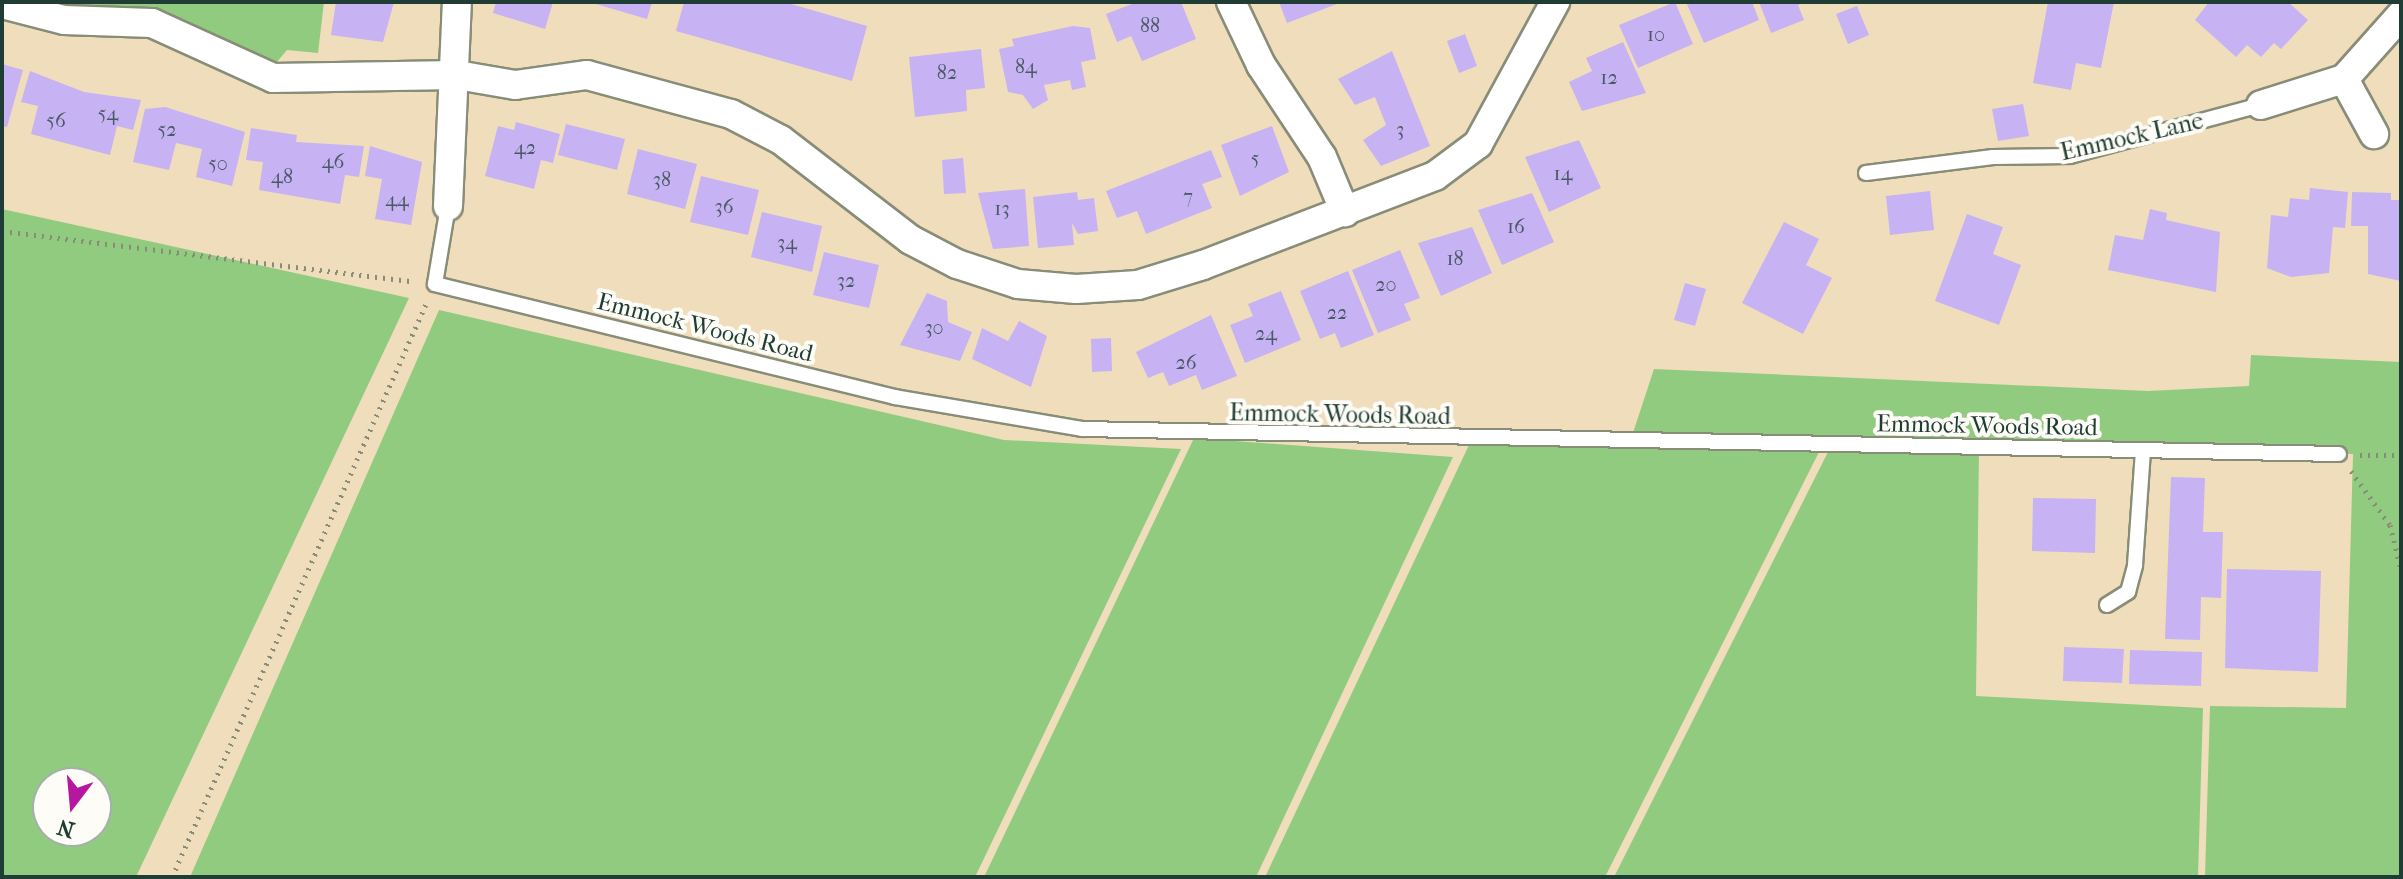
<!DOCTYPE html>
<style>
body{margin:0}
#map{position:relative;width:2403px;height:879px;overflow:hidden;background:#f0ddbc;font-family:"IM FELL French Canon",serif}
div>[style]{position:absolute}
[style*='--x']{left:calc(var(--x)*1px);top:calc(var(--y)*1px);width:calc(var(--w)*1px);rotate:calc(var(--a)*1deg)}
.green>*{inset:0;background:#91cb7f}
.building>*{inset:0;background:#c7b2f4}
.path>*{height:5px;margin-top:-2.5px;transform-origin:0;background:repeating-linear-gradient(90deg,#888d78 0 2px,transparent 0 8px)}
.roads{filter:drop-shadow(2px 0 #888d78) drop-shadow(-2px 0 #888d78) drop-shadow(0 2px #888d78) drop-shadow(0 -2px #888d78)}
.lane>*{height:14px;margin:-7px;padding:0 7px;transform-origin:7px;border-radius:7px;background:#fff}
.street>*{height:28px;margin:-14px;padding:0 14px;transform-origin:14px;border-radius:14px;background:#fff}
span{translate:-50% -50%;white-space:nowrap;text-align:center;line-height:1.15;-webkit-text-stroke:8px #fdfcf7;paint-order:stroke}
.number-label{font-size:20px;color:#495a64}
.number-label span{-webkit-text-stroke-width:0}
.street-label{font-size:24px;color:#1f3d34}
.frame{position:absolute;inset:0;border:4px solid #1f3d34;pointer-events:none}
.north{position:absolute;left:32px;top:767px;width:80px;height:80px;box-sizing:border-box;background:#fdfcf7;border:2px solid #a4b0a9;border-radius:50%;rotate:196deg;font-size:22px;font-weight:700;line-height:32px;text-align:center;color:#1f3d34}
.north::after{content:'';display:block;margin:auto;width:28px;height:36px;background:#b5179e;clip-path:polygon(50% 0,100% 100%,50% 72%,0 100%)}
</style>
<div id="map">
<div class="green">
<div style="clip-path:polygon(324px 2px,318px 53px,287px 50px,276px 63px,157px 9px,60px 4px)"></div>
<div style="clip-path:polygon(evenodd,2px 209px,409px 298px,136px 877px,2px 877px,2px 209px,96px 783px,96px 831px,48px 831px,48px 783px,96px 783px)"></div>
<div style="clip-path:polygon(439px 310px,1004px 440px,1181px 449px,975px 877px,190px 877px)"></div>
<div style="clip-path:polygon(2251px 355px,2401px 362px,2401px 877px,2205px 877px,2210px 706px,2346px 708px,2353px 454px,1630px 442px,1654px 369px,2148px 391px,2249px 386px)"></div>
<div style="clip-path:polygon(1194px 438px,1453px 457px,1256px 877px,984px 877px)"></div>
<div style="clip-path:polygon(1469px 445px,1819px 452px,1605px 877px,1265px 877px)"></div>
<div style="clip-path:polygon(1830px 448px,1979px 449px,1976px 696px,2203px 708px,2198px 877px,1614px 877px)"></div>
</div>
<div class="building">
<div style="clip-path:polygon(336px 2px,394px 2px,383px 42px,331px 35px)"></div>
<div style="clip-path:polygon(496px 2px,553px 2px,545px 29px,493px 13px)"></div>
<div style="clip-path:polygon(589px 2px,652px 2px,647px 19px)"></div>
<div style="clip-path:polygon(684px 2px,784px 2px,867px 26px,852px 81px,676px 31px)"></div>
<div style="clip-path:polygon(1137px 2px,1181px 2px,1196px 39px,1142px 61px,1131px 36px,1117px 42px,1106px 14px)"></div>
<div style="clip-path:polygon(1279px 2px,1342px 2px,1287px 23px)"></div>
<div style="clip-path:polygon(1675px 2px,1693px 44px,1638px 68px,1619px 25px)"></div>
<div style="clip-path:polygon(1686px 2px,1752px 2px,1759px 20px,1704px 43px)"></div>
<div style="clip-path:polygon(1759px 2px,1805px 2px,1798px 5px,1804px 20px,1771px 33px)"></div>
<div style="clip-path:polygon(2048px 2px,2114px 2px,2101px 68px,2076px 63px,2071px 90px,2033px 83px)"></div>
<div style="clip-path:polygon(2209px 2px,2288px 2px,2308px 20px,2281px 49px,2274px 43px,2261px 57px,2247px 45px,2236px 57px,2195px 20px)"></div>
<div style="clip-path:polygon(1857px 6px,1869px 35px,1848px 44px,1836px 14px)"></div>
<div style="clip-path:polygon(1073px 26px,1090px 28px,1096px 59px,1081px 62px,1086px 87px,1072px 90px,1070px 80px,1044px 85px,1048px 100px,1033px 109px,1023px 95px,1008px 92px,999px 49px,1014px 46px,1012px 39px)"></div>
<div style="clip-path:polygon(1465px 34px,1477px 66px,1459px 73px,1447px 41px)"></div>
<div style="clip-path:polygon(1623px 42px,1646px 93px,1582px 111px,1569px 82px,1592px 71px,1586px 58px)"></div>
<div style="clip-path:polygon(981px 49px,985px 88px,966px 90px,967px 111px,915px 117px,909px 57px)"></div>
<div style="clip-path:polygon(1392px 51px,1430px 146px,1381px 166px,1363px 140px,1386px 125px,1375px 97px,1355px 105px,1338px 79px)"></div>
<div style="clip-path:polygon(2px 64px,23px 70px,7px 127px,2px 126px)"></div>
<div style="clip-path:polygon(30px 71px,84px 92px,141px 100px,133px 130px,117px 126px,110px 155px,31px 134px,38px 106px,21px 102px)"></div>
<div style="clip-path:polygon(2023px 104px,2029px 136px,1998px 141px,1992px 109px)"></div>
<div style="clip-path:polygon(165px 107px,245px 132px,232px 186px,196px 177px,202px 149px,176px 143px,169px 170px,133px 162px,145px 109px)"></div>
<div style="clip-path:polygon(516px 122px,560px 134px,553px 163px,541px 160px,534px 189px,485px 176px,498px 126px,514px 130px)"></div>
<div style="clip-path:polygon(566px 124px,625px 139px,617px 170px,558px 155px)"></div>
<div style="clip-path:polygon(1272px 126px,1289px 172px,1240px 196px,1221px 145px)"></div>
<div style="clip-path:polygon(251px 128px,297px 135px,296px 142px,364px 146px,359px 177px,345px 175px,340px 204px,259px 190px,263px 162px,246px 160px)"></div>
<div style="clip-path:polygon(1579px 140px,1601px 188px,1549px 212px,1525px 157px)"></div>
<div style="clip-path:polygon(370px 146px,422px 162px,411px 225px,375px 219px,382px 179px,365px 176px)"></div>
<div style="clip-path:polygon(638px 149px,697px 164px,685px 209px,627px 194px)"></div>
<div style="clip-path:polygon(1211px 150px,1222px 177px,1202px 184px,1212px 208px,1146px 234px,1137px 211px,1117px 218px,1106px 191px)"></div>
<div style="clip-path:polygon(963px 158px,966px 193px,944px 194px,942px 160px)"></div>
<div style="clip-path:polygon(701px 176px,759px 190px,748px 235px,690px 222px)"></div>
<div style="clip-path:polygon(2310px 188px,2348px 192px,2345px 228px,2333px 227px,2329px 273px,2291px 277px,2267px 268px,2271px 215px,2288px 217px,2290px 198px,2309px 200px)"></div>
<div style="clip-path:polygon(1025px 189px,1029px 246px,993px 249px,978px 193px)"></div>
<div style="clip-path:polygon(1930px 191px,1934px 230px,1890px 235px,1886px 196px)"></div>
<div style="clip-path:polygon(1077px 192px,1078px 200px,1094px 198px,1098px 231px,1078px 234px,1072px 223px,1074px 245px,1038px 248px,1033px 197px)"></div>
<div style="clip-path:polygon(2352px 192px,2391px 193px,2391px 200px,2401px 200px,2401px 281px,2368px 274px,2368px 226px,2351px 226px)"></div>
<div style="clip-path:polygon(1532px 193px,1554px 242px,1502px 265px,1478px 210px)"></div>
<div style="clip-path:polygon(2150px 209px,2167px 213px,2166px 220px,2220px 232px,2216px 292px,2108px 270px,2115px 235px,2143px 240px)"></div>
<div style="clip-path:polygon(762px 212px,822px 226px,812px 272px,751px 257px)"></div>
<div style="clip-path:polygon(1967px 214px,2003px 227px,1993px 254px,2021px 265px,1999px 325px,1935px 301px)"></div>
<div style="clip-path:polygon(1784px 222px,1819px 239px,1806px 265px,1832px 278px,1803px 334px,1742px 303px)"></div>
<div style="clip-path:polygon(1472px 227px,1492px 273px,1441px 296px,1418px 243px)"></div>
<div style="clip-path:polygon(1400px 250px,1420px 298px,1404px 304px,1411px 320px,1378px 333px,1352px 270px)"></div>
<div style="clip-path:polygon(824px 252px,879px 265px,869px 308px,813px 295px)"></div>
<div style="clip-path:polygon(1348px 271px,1374px 335px,1341px 348px,1335px 333px,1320px 339px,1300px 291px)"></div>
<div style="clip-path:polygon(1685px 283px,1706px 289px,1695px 326px,1674px 320px)"></div>
<div style="clip-path:polygon(1281px 291px,1301px 340px,1245px 363px,1230px 325px,1253px 316px,1248px 304px)"></div>
<div style="clip-path:polygon(927px 293px,947px 301px,948px 322px,972px 332px,960px 361px,900px 345px)"></div>
<div style="clip-path:polygon(1211px 315px,1237px 376px,1202px 390px,1196px 375px,1169px 386px,1163px 372px,1148px 378px,1136px 352px)"></div>
<div style="clip-path:polygon(1019px 321px,1047px 336px,1031px 387px,972px 359px,982px 328px,1008px 341px)"></div>
<div style="clip-path:polygon(1111px 338px,1112px 371px,1092px 372px,1091px 339px)"></div>
<div style="clip-path:polygon(2171px 477px,2205px 478px,2203px 532px,2223px 532px,2221px 598px,2201px 597px,2200px 640px,2165px 639px)"></div>
<div style="clip-path:polygon(2033px 498px,2096px 499px,2095px 553px,2032px 551px)"></div>
<div style="clip-path:polygon(2227px 569px,2321px 571px,2318px 672px,2225px 668px)"></div>
<div style="clip-path:polygon(2064px 647px,2124px 649px,2122px 683px,2063px 681px)"></div>
<div style="clip-path:polygon(2130px 650px,2202px 652px,2201px 686px,2129px 684px)"></div>
</div>
<div class="path">
<div style="--x:2;--y:231;--w:413;--a:7"></div>
<div style="--x:2360;--y:455;--w:41;--a:0"></div>
<div style="--x:2351;--y:471;--w:67;--a:54.2"></div>
<div style="--x:2390;--y:525;--w:45;--a:76"></div>
<div style="--x:172;--y:877;--w:627;--a:-66.09"></div>
</div>
<div class="roads">
<div class="lane">
<div style="--x:1866;--y:173;--w:128;--a:-7.2"></div>
<div style="--x:1993;--y:157;--w:77;--a:-0.7"></div>
<div style="--x:2070;--y:156;--w:198;--a:-15"></div>
<div style="--x:448;--y:206;--w:79;--a:99.5"></div>
<div style="--x:435;--y:284;--w:474;--a:13.8"></div>
<div style="--x:895;--y:397;--w:190;--a:9.7"></div>
<div style="--x:1082;--y:429;--w:1257;--a:1.14"></div>
<div style="--x:2107;--y:605;--w:25;--a:-32"></div>
<div style="--x:2128;--y:592;--w:28;--a:-75"></div>
<div style="--x:2135;--y:565;--w:115;--a:-86"></div>
</div>
<div class="street">
<div style="--x:1231;--y:2;--w:70;--a:64.5"></div>
<div style="--x:1261;--y:65;--w:110;--a:56.5"></div>
<div style="--x:1322;--y:157;--w:60;--a:67.3"></div>
<div style="--x:2;--y:4;--w:64;--a:14.5"></div>
<div style="--x:64;--y:20;--w:88;--a:2"></div>
<div style="--x:152;--y:23;--w:133;--a:24.4"></div>
<div style="--x:273;--y:78;--w:184;--a:-0.9"></div>
<div style="--x:457;--y:75;--w:59;--a:9.8"></div>
<div style="--x:515;--y:85;--w:73;--a:-7.9"></div>
<div style="--x:587;--y:75;--w:149;--a:15.2"></div>
<div style="--x:731;--y:114;--w:56;--a:27.5"></div>
<div style="--x:781;--y:140;--w:164;--a:37.6"></div>
<div style="--x:911;--y:240;--w:52;--a:27.6"></div>
<div style="--x:957;--y:264;--w:64;--a:18.2"></div>
<div style="--x:1018;--y:284;--w:58;--a:4.9"></div>
<div style="--x:1076;--y:289;--w:62;--a:-3.7"></div>
<div style="--x:1138;--y:285;--w:68;--a:-17.1"></div>
<div style="--x:1203;--y:265;--w:248;--a:-21"></div>
<div style="--x:1435;--y:176;--w:54;--a:-36.7"></div>
<div style="--x:1478;--y:144;--w:162;--a:-61.5"></div>
<div style="--x:2344;--y:79;--w:63;--a:61.4"></div>
<div style="--x:2261;--y:105;--w:87;--a:-17.4"></div>
<div style="--x:2344;--y:79;--w:86;--a:-48.3"></div>
<div style="--x:448;--y:206;--w:204;--a:-87.5"></div>
</div>
</div>
<div class="number-label">
<span style="left:1150px;top:25px">88</span>
<span style="left:1656px;top:34px">10</span>
<span style="left:1026px;top:66px">84</span>
<span style="left:947px;top:72px">82</span>
<span style="left:1609px;top:77px">12</span>
<span style="left:108px;top:113px">54</span>
<span style="left:56px;top:120px">56</span>
<span style="left:167px;top:129px">52</span>
<span style="left:1400px;top:129px">3</span>
<span style="left:525px;top:147px">42</span>
<span style="left:1255px;top:158px">5</span>
<span style="left:333px;top:161px">46</span>
<span style="left:218px;top:163px">50</span>
<span style="left:1563px;top:173px">14</span>
<span style="left:282px;top:176px">48</span>
<span style="left:662px;top:179px">38</span>
<span style="left:1188px;top:196px">7</span>
<span style="left:397px;top:199px">44</span>
<span style="left:724px;top:206px">36</span>
<span style="left:1002px;top:208px">13</span>
<span style="left:1516px;top:226px">16</span>
<span style="left:787px;top:242px">34</span>
<span style="left:1455px;top:258px">18</span>
<span style="left:846px;top:280px">32</span>
<span style="left:1386px;top:284px">20</span>
<span style="left:1337px;top:312px">22</span>
<span style="left:934px;top:327px">30</span>
<span style="left:1266px;top:333px">24</span>
<span style="left:1186px;top:362px">26</span>
</div>
<div class="street-label">
<span style="left:2132px;top:137px;rotate:-13deg">Emmock Lane</span>
<span style="left:705px;top:328px;rotate:14deg">Emmock Woods Road</span>
<span style="left:1340px;top:415px;rotate:1deg">Emmock Woods Road</span>
<span style="left:1987px;top:426px;rotate:1deg">Emmock Woods Road</span>
</div>
<div class="frame"></div>
<div class="north">N</div>
</div>
